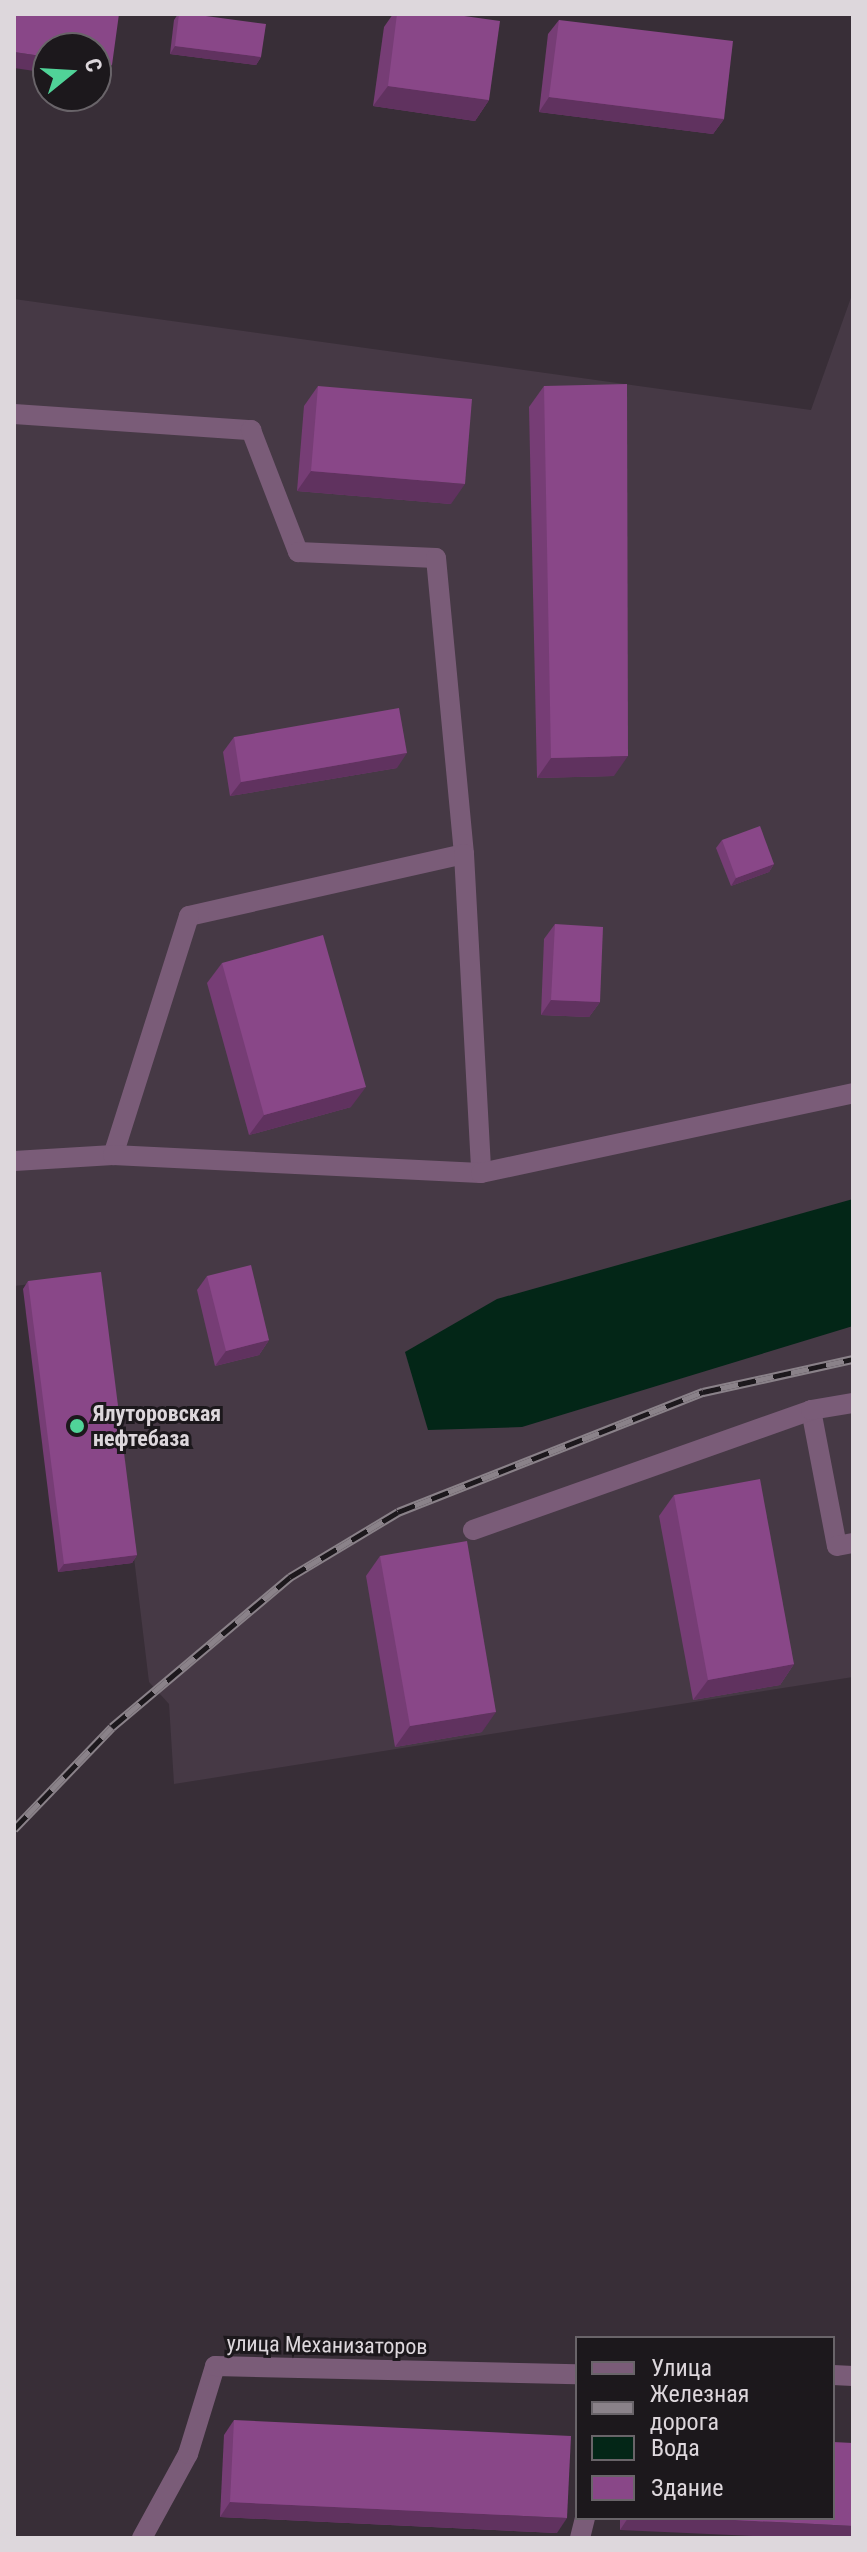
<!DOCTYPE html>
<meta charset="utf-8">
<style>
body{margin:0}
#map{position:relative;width:867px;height:2552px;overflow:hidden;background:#382e37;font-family:"Roboto Condensed",sans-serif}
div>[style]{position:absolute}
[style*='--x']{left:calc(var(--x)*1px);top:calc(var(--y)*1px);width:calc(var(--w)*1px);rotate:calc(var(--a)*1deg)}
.built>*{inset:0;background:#463945}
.water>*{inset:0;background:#032617}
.minor>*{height:20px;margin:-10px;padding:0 10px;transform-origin:10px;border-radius:10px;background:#7a5c78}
.rail>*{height:9px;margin-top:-4.5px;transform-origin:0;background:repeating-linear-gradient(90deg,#1c181c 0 18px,#8a8289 0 36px);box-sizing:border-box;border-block:2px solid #8a8289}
.wall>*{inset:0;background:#763d75}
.shaded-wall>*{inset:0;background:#60325f}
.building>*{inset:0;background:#894788}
.dots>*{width:22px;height:22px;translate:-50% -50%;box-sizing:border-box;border:4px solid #1c181c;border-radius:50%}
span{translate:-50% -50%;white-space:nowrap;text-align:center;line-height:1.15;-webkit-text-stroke:6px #1c181c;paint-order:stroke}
.poi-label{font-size:22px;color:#ddd7dc;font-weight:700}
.left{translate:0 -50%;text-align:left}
.street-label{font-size:22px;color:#ddd7dc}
.frame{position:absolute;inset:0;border:16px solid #ddd7dc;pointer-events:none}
.legend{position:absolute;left:575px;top:2336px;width:260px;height:184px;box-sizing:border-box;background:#1c181c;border:2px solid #696469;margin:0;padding:10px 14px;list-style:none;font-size:24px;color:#ddd7dc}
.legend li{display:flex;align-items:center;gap:16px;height:40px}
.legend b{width:40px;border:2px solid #696469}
.north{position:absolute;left:32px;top:32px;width:80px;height:80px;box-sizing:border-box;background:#1c181c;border:2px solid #696469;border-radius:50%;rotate:72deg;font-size:22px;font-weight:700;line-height:32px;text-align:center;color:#ddd7dc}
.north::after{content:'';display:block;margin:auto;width:28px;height:36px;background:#50d398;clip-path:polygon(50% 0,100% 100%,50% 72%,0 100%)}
</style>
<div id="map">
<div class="built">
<div style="clip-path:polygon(853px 292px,853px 1677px,174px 1784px,169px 1704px,149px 1682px,100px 1276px,14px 1286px,14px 299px,811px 410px)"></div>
</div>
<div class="water">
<div style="clip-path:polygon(853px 1199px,853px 1326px,522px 1427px,428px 1430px,405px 1352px,497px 1299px)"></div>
</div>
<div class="minor">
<div style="--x:14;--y:414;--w:238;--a:3.9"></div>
<div style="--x:251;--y:430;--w:131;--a:68.9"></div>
<div style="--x:298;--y:552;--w:138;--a:2.5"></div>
<div style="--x:436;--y:558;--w:297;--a:84.6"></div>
<div style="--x:464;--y:854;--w:282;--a:167.3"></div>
<div style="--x:189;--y:916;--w:251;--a:107.6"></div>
<div style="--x:113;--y:1155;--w:99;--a:176.5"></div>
<div style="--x:464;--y:854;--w:319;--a:86.9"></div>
<div style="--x:113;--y:1155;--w:368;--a:2.8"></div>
<div style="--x:481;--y:1173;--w:381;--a:-12.1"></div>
<div style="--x:811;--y:1410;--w:138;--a:79.2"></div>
<div style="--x:837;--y:1546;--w:16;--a:-11"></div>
<div style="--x:473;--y:1530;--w:359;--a:-19.5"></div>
<div style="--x:811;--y:1410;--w:43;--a:-9.5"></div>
<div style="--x:833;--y:2375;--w:20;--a:3"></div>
<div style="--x:142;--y:2538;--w:96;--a:-61.3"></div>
<div style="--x:188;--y:2454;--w:92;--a:-72.9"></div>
<div style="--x:215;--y:2366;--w:362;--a:1.3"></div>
<div style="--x:580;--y:2538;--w:21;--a:-76"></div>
</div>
<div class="rail">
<div style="--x:14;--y:1829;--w:141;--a:-46.1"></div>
<div style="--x:112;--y:1727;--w:233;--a:-40.1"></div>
<div style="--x:290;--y:1577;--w:126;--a:-31"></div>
<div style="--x:398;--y:1512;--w:328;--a:-21.5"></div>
<div style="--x:703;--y:1392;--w:154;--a:-12.4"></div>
</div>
<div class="wall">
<div style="clip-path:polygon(178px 14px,191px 14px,261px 57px,256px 65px,170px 54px,174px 20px)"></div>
<div style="clip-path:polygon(393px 14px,450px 14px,489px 100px,475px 121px,373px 106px,384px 27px)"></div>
<div style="clip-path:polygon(559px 20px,724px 119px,713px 134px,539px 112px,548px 34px)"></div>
<div style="clip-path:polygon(318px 386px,451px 504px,297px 491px,304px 406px)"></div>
<div style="clip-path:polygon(544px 386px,614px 776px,537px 778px,529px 407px)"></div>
<div style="clip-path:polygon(234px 737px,397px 768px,230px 796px,223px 752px)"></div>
<div style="clip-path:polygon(722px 840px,774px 864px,769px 872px,731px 886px,716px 848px)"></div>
<div style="clip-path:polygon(555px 924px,600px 1002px,589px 1017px,541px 1015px,544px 939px)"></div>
<div style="clip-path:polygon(222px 963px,351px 1107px,249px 1135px,207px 983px)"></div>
<div style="clip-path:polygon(207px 1276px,269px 1340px,259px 1355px,215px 1366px,197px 1290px)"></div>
<div style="clip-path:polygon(28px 1281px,137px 1555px,132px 1563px,58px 1572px,23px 1289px)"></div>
<div style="clip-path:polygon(674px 1495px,794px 1664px,780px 1685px,693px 1700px,659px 1516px)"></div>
<div style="clip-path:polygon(380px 1556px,482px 1732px,395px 1747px,366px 1576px)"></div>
<div style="clip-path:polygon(234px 2420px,557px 2533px,220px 2517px,224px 2435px)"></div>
<div style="clip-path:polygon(620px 2518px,833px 2518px,620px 2530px)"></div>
</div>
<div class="shaded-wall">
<div style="clip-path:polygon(175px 46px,261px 57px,256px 65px,170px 54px)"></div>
<div style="clip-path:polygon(14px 52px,48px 57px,48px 73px,14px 68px)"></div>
<div style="clip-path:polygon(96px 63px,112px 65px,102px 80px,96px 79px)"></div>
<div style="clip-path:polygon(388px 86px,489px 100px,475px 121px,373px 106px)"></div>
<div style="clip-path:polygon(549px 97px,724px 119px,713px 134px,539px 112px)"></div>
<div style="clip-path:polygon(311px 471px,465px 484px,451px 504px,297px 491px)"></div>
<div style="clip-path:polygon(407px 753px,397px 768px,230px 796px,241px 782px)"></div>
<div style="clip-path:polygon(628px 756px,614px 776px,537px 778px,551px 758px)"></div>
<div style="clip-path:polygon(774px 864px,769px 872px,731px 886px,736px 878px)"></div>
<div style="clip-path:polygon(551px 1000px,600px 1002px,589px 1017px,541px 1015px)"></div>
<div style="clip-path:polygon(366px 1087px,351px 1107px,249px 1135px,264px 1115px)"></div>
<div style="clip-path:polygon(269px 1340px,259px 1355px,215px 1366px,226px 1351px)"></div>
<div style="clip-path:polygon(137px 1555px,132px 1563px,58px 1572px,64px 1564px)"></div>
<div style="clip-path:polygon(794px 1664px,780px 1685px,693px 1700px,708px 1680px)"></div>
<div style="clip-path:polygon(496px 1712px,482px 1732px,395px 1747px,410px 1726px)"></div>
<div style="clip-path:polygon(230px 2502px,567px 2518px,557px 2533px,220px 2517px)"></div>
<div style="clip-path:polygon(628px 2518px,696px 2518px,853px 2526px,853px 2538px,794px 2538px,620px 2530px)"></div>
</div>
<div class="building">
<div style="clip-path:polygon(14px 14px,119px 14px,112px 65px,96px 63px,96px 48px,48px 48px,48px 57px,14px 52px)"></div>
<div style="clip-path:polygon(179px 14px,191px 14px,266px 24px,261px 57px,175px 46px)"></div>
<div style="clip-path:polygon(397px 14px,450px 14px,500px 21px,489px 100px,388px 86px)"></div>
<div style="clip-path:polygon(559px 20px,733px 41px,724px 119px,549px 97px)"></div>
<div style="clip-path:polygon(627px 384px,628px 756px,551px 758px,544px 386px)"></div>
<div style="clip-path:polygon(318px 386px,472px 399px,465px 484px,311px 471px)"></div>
<div style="clip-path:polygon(399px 708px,407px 753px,241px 782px,234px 737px)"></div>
<div style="clip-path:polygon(760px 826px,774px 864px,736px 878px,722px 840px)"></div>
<div style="clip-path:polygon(555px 924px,603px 927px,600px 1002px,551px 1000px)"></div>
<div style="clip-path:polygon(323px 935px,366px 1087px,264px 1115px,222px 963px)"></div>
<div style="clip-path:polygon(251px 1265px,269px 1340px,226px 1351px,207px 1276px)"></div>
<div style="clip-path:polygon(101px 1272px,137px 1555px,64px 1564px,28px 1281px)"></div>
<div style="clip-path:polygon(760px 1479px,794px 1664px,708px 1680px,674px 1495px)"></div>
<div style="clip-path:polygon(467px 1541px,496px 1712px,410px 1726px,380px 1556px)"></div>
<div style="clip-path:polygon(234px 2420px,571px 2436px,567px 2518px,230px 2502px)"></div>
<div style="clip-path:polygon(833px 2442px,853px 2443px,853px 2526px,696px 2518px,833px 2518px)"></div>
</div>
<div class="dots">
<div style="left:77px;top:1426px;background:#50d398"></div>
</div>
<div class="poi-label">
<span class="left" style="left:93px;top:1426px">Ялуторовская<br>нефтебаза</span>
</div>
<div class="street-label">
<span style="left:327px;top:2345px;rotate:1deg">улица Механизаторов</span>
</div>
<div class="frame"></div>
<ul class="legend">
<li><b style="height:10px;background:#7a5c78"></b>Улица</li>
<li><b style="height:10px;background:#8a8289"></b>Железная дорога</li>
<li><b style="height:22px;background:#032617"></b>Вода</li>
<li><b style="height:22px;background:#894788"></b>Здание</li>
</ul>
<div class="north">С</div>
</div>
